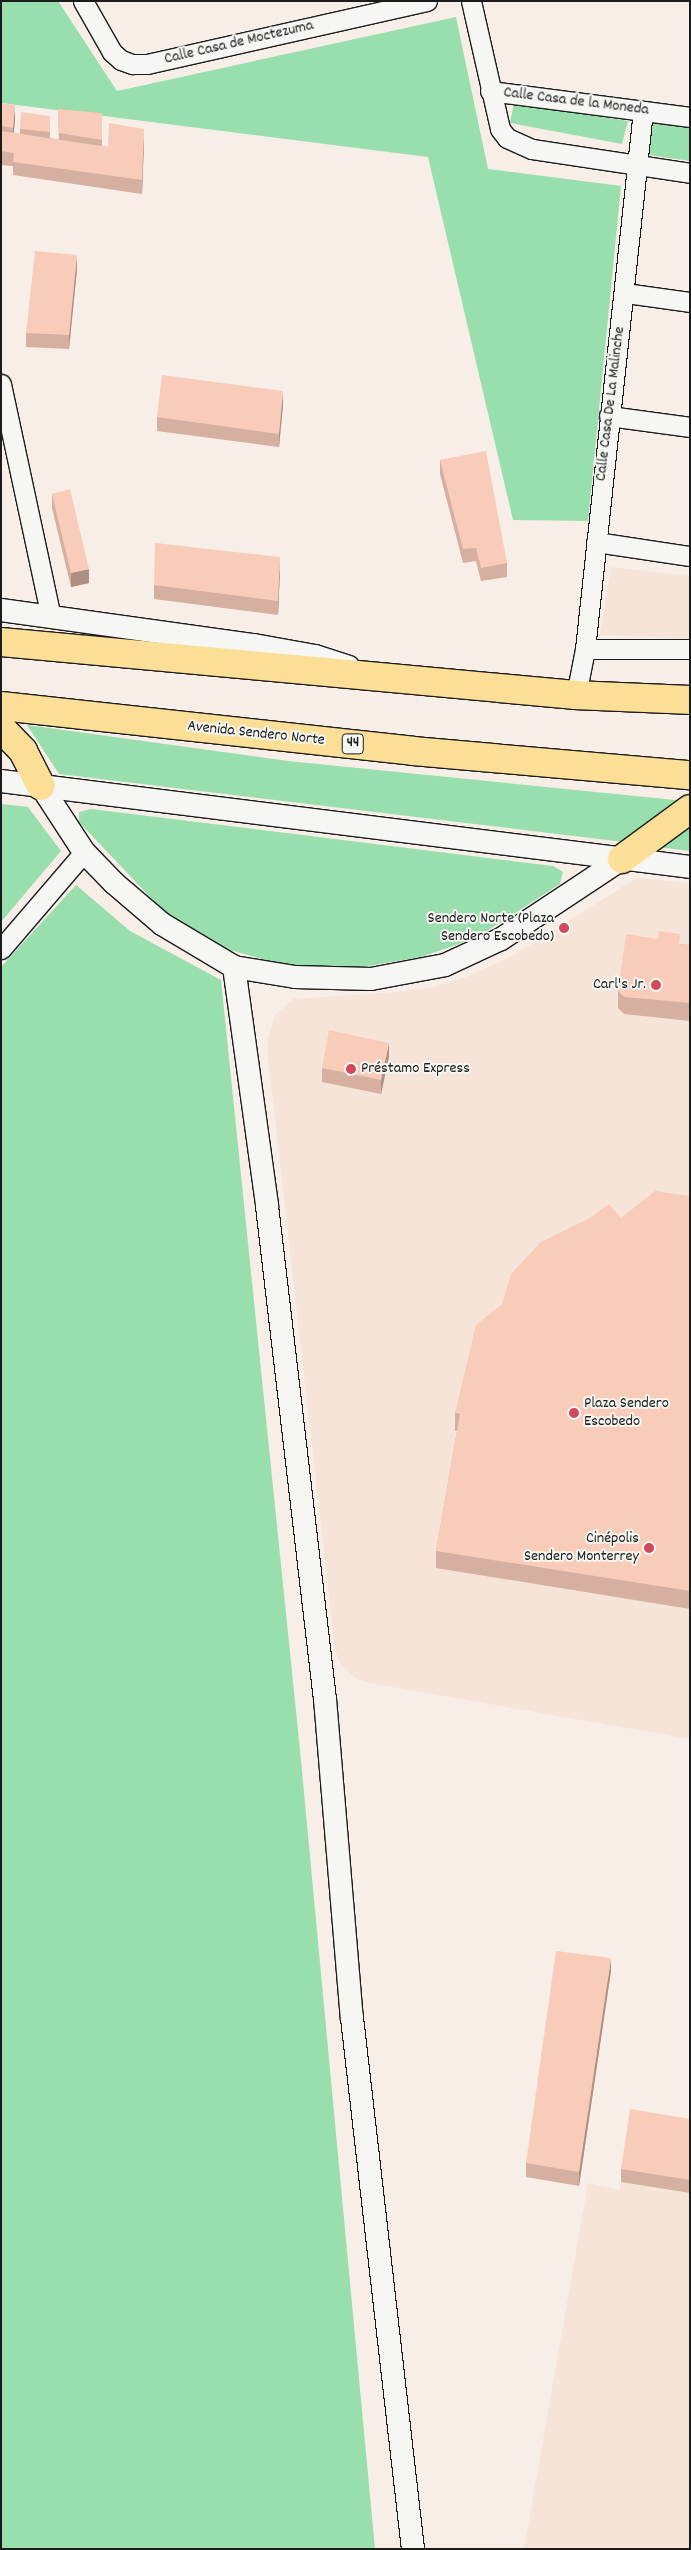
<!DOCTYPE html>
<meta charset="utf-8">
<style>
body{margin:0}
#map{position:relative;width:691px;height:2550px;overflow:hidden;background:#f6eee7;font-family:Dekko,sans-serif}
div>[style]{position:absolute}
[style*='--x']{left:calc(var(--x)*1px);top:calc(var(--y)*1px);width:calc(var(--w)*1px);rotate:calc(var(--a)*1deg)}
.built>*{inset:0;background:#f7e4d9}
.green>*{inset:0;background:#98dfad}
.roads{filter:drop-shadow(1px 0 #1c1c1c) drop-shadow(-1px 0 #1c1c1c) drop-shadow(0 1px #1c1c1c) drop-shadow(0 -1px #1c1c1c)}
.minor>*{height:19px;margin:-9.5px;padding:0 9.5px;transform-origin:9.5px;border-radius:9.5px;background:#f6f6f2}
.tertiary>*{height:22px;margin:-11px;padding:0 11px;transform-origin:11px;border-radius:11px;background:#f6f6f2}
.primary>*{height:28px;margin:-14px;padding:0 14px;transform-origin:14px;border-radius:14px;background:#fbdf96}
.wall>*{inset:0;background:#d5af9f}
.shaded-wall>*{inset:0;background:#ae8f82}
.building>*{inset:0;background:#f8ccb9}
.dots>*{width:14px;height:14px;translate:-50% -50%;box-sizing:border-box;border:2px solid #f6f6f2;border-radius:50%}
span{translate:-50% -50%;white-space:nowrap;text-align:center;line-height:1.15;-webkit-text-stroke:4px #f6f6f2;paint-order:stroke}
.shield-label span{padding:1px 4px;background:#f6f6f2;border:1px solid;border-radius:4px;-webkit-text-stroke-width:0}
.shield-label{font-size:15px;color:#1c1c1c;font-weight:700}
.street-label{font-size:16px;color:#1c1c1c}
.poi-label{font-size:16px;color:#1c1c1c}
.right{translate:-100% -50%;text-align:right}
.left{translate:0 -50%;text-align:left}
.frame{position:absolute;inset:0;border:2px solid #1c1c1c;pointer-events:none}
</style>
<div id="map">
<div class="built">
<div style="clip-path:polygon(611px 567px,690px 576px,690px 639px,600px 635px)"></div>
<div style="clip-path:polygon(637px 878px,690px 883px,690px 1739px,369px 1683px,355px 1678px,340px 1663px,335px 1650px,268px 1058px,268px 1040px,275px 1015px,293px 999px,398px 992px,433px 987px,466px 977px,512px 956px)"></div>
<div style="clip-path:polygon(621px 2182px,690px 2193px,690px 2549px,524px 2549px,588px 2183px,619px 2190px)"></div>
</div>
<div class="green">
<div style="clip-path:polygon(1px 1px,58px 1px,117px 91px,456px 17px,488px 169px,621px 186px,588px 521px,513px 520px,428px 157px,1px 103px)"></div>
<div style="clip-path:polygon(514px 103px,628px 121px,622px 144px,510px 123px)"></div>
<div style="clip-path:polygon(653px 122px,690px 127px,690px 161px,649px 155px)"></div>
<div style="clip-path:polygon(27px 725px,288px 761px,685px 801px,624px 842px,59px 774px)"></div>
<div style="clip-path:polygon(1px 804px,28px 807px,61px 851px,1px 922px)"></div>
<div style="clip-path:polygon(91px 809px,553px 866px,563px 872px,560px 884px,476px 938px,421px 957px,351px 969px,288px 966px,219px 947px,168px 916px,79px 822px,79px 812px)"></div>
<div style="clip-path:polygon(690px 818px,690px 851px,650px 846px)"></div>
<div style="clip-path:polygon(76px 885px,130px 931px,221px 980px,300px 1750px,375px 2549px,1px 2549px,1px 967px)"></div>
</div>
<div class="roads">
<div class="minor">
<div style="--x:83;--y:1;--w:59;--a:60.4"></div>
<div style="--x:112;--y:52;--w:12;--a:42"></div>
<div style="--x:121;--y:60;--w:12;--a:20"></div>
<div style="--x:132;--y:64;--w:15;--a:0"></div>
<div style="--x:147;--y:64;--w:287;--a:-12.7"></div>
<div style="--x:471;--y:1;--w:131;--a:77.2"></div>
<div style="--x:500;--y:129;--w:11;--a:52"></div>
<div style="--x:507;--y:138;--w:27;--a:24"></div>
<div style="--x:532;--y:149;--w:160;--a:8.6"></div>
<div style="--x:490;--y:91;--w:202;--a:7.4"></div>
<div style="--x:625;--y:293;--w:66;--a:7.9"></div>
<div style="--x:1;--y:384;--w:238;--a:77.9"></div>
<div style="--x:609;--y:416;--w:82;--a:7.7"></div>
<div style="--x:596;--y:542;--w:95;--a:8.5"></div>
<div style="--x:585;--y:649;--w:105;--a:0"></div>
<div style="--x:576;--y:695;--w:47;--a:-78.9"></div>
<div style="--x:585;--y:649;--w:541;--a:-83.85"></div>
<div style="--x:1;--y:949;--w:128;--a:-49.4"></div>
</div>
<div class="tertiary">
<div style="--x:1;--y:610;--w:255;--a:7.9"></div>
<div style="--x:254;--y:645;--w:62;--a:10.2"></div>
<div style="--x:315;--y:656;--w:35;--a:18"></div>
<div style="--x:1;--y:781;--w:694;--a:7.11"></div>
<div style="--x:41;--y:786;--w:79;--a:56.9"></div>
<div style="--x:84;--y:852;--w:43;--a:45.9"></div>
<div style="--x:114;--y:883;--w:63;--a:40.5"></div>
<div style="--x:162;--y:924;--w:84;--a:30.8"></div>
<div style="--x:234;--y:967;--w:62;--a:9.3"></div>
<div style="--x:295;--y:977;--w:76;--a:1.5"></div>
<div style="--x:371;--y:979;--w:75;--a:-10.7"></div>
<div style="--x:445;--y:965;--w:62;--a:-24.9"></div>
<div style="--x:501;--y:939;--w:145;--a:-33.5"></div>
<div style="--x:234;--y:967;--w:241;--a:82.1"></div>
<div style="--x:267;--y:1206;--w:496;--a:83.3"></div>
<div style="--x:325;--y:1699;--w:320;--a:85.2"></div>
<div style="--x:352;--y:2018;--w:534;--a:83.45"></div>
</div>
<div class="primary">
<div style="--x:1;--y:642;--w:577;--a:5.27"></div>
<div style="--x:576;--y:695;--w:114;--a:2.5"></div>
<div style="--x:1;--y:706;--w:414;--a:6.2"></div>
<div style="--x:413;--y:751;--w:278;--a:5"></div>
<div style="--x:1;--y:728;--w:32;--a:46"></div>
<div style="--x:23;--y:751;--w:39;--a:63"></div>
<div style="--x:622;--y:859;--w:84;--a:-36.3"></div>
</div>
</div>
<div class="wall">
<div style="clip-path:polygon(58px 109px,102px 113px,102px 146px,108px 147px,144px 143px,142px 194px,13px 175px,13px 166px,1px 165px,1px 111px,15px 119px,14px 133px,20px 134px,20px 129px,50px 116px,50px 138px,59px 140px)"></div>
<div style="clip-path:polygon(77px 269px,69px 349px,26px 347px,26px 333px)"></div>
<div style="clip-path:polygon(283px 405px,279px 447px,157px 431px,157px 417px)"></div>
<div style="clip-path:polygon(440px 460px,507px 563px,507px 577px,481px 581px,476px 561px,463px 563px,440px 474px)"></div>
<div style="clip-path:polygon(52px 494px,89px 583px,71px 587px,52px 508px)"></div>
<div style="clip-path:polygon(280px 571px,278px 615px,154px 599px,154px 585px)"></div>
<div style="clip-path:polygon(680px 944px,690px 945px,690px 1021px,624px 1014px,618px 1008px,618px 991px)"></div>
<div style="clip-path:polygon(389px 1056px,381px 1094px,322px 1082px,322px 1068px)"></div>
<div style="clip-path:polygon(690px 1196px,690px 1609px,436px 1568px,436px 1551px,457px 1431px,455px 1431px,455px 1413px,621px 1218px)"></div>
<div style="clip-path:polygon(611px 1971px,579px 2186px,526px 2177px,526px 2163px)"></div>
<div style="clip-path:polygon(690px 2119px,690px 2193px,621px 2182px,621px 2169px)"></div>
</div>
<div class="shaded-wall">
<div style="clip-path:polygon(15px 105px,15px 119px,13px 141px,13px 128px)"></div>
<div style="clip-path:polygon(144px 129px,144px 143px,142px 194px,142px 180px)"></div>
<div style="clip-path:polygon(77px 255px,77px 269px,69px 349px,69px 335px)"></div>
<div style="clip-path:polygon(283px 391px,283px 405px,279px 447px,279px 434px)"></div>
<div style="clip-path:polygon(280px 557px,280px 571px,278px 615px,278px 601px)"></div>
<div style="clip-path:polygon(89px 569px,89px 583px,71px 587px,71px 573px)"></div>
<div style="clip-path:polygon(389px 1043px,389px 1056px,381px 1094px,381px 1080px)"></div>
<div style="clip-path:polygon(611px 1958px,611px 1971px,579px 2186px,579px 2172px)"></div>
</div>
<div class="building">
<div style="clip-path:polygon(2px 103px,15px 105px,13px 128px,1px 126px,1px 111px)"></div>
<div style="clip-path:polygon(58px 109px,102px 113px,102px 140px,59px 133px)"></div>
<div style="clip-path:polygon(21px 112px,50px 116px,50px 132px,20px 129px)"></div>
<div style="clip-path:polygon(109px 123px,144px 129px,142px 180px,13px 162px,14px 153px,1px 151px,1px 131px,108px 147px)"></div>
<div style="clip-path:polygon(35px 251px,77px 255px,69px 335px,26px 333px)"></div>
<div style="clip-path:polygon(162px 375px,283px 391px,279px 434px,157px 417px)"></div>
<div style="clip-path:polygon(486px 451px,507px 563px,481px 568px,476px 548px,463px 549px,440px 460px)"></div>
<div style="clip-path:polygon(70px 489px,89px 569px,71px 573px,52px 494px)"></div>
<div style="clip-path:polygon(155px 543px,280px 557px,278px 601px,154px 585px)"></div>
<div style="clip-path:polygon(659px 931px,680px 934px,679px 944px,690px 945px,690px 1003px,624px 997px,618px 991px,626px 934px,658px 939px)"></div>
<div style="clip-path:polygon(329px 1030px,389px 1043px,381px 1080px,322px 1068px)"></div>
<div style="clip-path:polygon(655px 1191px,690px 1196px,690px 1591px,436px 1551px,460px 1414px,455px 1413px,476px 1325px,502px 1304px,511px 1274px,541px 1242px,590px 1218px,609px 1204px,621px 1218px)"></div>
<div style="clip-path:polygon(556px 1951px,611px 1958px,579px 2172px,526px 2163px)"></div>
<div style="clip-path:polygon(630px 2109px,690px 2119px,690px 2180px,621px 2169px)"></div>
</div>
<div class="dots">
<div style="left:564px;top:928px;background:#d1495b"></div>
<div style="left:656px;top:985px;background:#d1495b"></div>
<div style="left:351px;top:1069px;background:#d1495b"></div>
<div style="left:574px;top:1413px;background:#d1495b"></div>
<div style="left:649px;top:1548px;background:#d1495b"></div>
</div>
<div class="shield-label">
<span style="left:353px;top:744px">44</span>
</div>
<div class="street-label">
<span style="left:239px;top:43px;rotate:-13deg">Calle Casa de Moctezuma</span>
<span style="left:576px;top:102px;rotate:7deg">Calle Casa de la Moneda</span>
<span style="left:611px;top:404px;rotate:-83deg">Calle Casa De La Malinche</span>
<span style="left:256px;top:734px;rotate:6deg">Avenida Sendero Norte</span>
</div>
<div class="poi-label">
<span class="right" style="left:554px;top:928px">Sendero Norte (Plaza<br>Sendero Escobedo)</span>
<span class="right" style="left:646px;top:985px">Carl's Jr.</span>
<span class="left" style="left:361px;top:1069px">Préstamo Express</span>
<span class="left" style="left:584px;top:1413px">Plaza Sendero<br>Escobedo</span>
<span class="right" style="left:639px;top:1548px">Cinépolis<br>Sendero Monterrey</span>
</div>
<div class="frame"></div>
</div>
